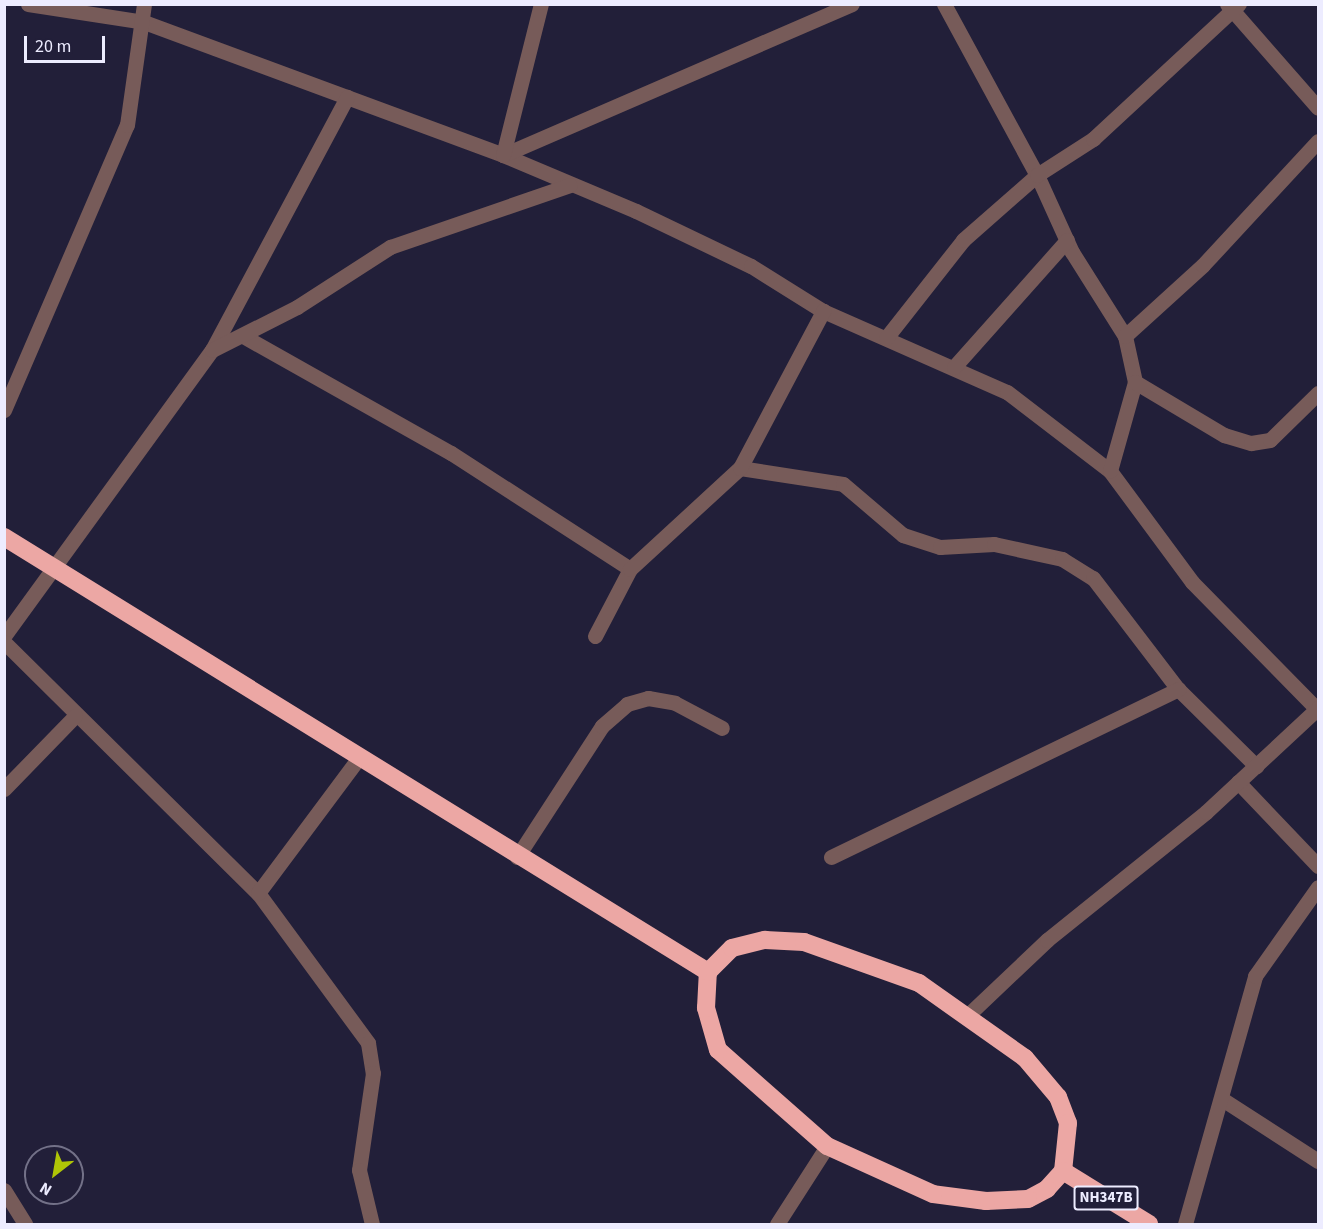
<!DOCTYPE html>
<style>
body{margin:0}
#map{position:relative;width:1323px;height:1229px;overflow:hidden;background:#221f39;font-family:"Source Sans 3",sans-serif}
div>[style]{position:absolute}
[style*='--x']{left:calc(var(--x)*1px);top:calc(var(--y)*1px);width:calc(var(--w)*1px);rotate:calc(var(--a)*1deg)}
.minor>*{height:15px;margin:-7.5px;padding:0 7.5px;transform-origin:7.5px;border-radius:7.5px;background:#775b59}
.highway>*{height:18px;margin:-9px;padding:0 9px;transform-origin:9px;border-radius:9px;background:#eca7a4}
span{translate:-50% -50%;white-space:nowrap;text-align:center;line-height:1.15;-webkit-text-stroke:5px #221f39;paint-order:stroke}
.shield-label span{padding:2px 4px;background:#221f39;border:2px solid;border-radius:4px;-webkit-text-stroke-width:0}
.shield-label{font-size:15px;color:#edecff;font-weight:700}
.frame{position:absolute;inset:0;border:6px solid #edecff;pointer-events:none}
.north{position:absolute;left:24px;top:1145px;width:60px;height:60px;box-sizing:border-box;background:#221f39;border:2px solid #737188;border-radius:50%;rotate:211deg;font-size:16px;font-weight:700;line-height:24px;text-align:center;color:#edecff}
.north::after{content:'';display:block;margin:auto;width:21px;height:27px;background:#afc506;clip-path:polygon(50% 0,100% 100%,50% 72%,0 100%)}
.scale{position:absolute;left:24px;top:36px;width:81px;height:27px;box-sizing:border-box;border:3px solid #edecff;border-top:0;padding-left:8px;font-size:18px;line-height:21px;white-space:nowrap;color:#edecff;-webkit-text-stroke:4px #221f39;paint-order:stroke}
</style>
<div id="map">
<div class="minor">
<div style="--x:28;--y:4;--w:117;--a:8.8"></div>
<div style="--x:144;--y:22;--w:383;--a:20.3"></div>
<div style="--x:503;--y:155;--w:144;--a:22.8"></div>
<div style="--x:636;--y:211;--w:127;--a:25.6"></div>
<div style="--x:751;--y:266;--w:85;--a:32"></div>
<div style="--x:823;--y:311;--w:201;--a:23.8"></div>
<div style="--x:1007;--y:392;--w:130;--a:37.5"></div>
<div style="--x:1110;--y:471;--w:138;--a:53.5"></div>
<div style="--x:1192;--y:582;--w:178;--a:45.5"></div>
<div style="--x:944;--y:4;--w:195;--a:61.5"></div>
<div style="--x:1037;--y:175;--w:85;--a:65.6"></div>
<div style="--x:1072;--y:252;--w:99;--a:57.8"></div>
<div style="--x:1125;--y:336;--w:47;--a:77.7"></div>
<div style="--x:1135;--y:382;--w:92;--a:105.7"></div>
<div style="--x:1227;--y:4;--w:138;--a:48.8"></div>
<div style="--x:503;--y:155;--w:380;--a:-23.4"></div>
<div style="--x:503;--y:155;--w:156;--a:-75.9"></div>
<div style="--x:243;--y:336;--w:239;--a:29.4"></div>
<div style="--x:451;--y:453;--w:213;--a:32.9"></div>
<div style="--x:1125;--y:336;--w:105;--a:-42.3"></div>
<div style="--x:1203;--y:265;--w:169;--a:-47.2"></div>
<div style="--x:886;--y:338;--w:125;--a:-51.8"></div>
<div style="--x:963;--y:240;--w:98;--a:-41.3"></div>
<div style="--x:1037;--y:175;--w:67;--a:-32.7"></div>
<div style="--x:1093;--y:139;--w:199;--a:-42.8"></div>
<div style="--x:212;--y:350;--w:287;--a:-61.9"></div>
<div style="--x:954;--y:367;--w:170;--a:-48.3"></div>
<div style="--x:1135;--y:382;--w:104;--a:30.8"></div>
<div style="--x:1224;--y:435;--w:28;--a:17"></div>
<div style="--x:1251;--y:443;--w:19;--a:-9"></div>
<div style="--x:1270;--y:440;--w:67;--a:-44.4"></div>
<div style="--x:4;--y:410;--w:310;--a:-66.7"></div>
<div style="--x:127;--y:125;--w:122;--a:-82"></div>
<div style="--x:740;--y:468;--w:104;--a:8.8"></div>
<div style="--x:843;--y:484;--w:79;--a:40.4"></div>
<div style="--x:903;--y:535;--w:39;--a:18"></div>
<div style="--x:940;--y:547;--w:54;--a:-3.2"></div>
<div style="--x:994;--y:544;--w:70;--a:12.4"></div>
<div style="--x:1062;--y:559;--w:36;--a:32"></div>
<div style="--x:1093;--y:578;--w:140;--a:52.6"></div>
<div style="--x:1178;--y:689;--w:110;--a:44.6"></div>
<div style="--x:4;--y:636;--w:354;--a:-54"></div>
<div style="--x:212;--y:350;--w:95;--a:-26.8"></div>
<div style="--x:297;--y:307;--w:111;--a:-32.8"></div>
<div style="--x:390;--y:247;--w:190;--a:-19"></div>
<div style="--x:595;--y:636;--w:76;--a:-62.4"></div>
<div style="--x:630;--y:569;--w:149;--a:-42.6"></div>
<div style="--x:740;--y:468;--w:178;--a:-62.1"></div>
<div style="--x:4;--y:642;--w:357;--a:44.7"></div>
<div style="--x:258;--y:893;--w:186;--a:53.7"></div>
<div style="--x:368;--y:1043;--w:30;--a:81"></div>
<div style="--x:373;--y:1073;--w:98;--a:98.2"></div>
<div style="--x:359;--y:1170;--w:56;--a:76.5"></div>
<div style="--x:1238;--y:782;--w:116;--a:46.4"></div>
<div style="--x:4;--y:789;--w:102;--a:-45.8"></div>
<div style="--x:517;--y:857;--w:156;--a:-57"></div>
<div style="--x:602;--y:726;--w:33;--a:-41"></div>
<div style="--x:627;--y:704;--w:22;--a:-16"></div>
<div style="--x:648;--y:698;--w:27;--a:10"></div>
<div style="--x:675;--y:703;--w:53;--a:28"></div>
<div style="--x:831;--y:857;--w:386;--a:-25.8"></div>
<div style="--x:258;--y:893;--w:166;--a:-53.3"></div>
<div style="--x:968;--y:1015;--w:109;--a:-43.5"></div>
<div style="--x:1047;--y:940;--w:204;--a:-38.8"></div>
<div style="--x:1206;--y:812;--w:153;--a:-42.9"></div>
<div style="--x:1222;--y:1099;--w:114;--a:32.9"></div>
<div style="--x:4;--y:1190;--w:40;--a:58"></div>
<div style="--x:777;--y:1224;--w:93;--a:-57.3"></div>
<div style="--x:1185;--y:1224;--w:258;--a:-74.2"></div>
<div style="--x:1255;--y:976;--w:109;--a:-54.7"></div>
</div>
<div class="highway">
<div style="--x:4;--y:537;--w:828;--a:31.71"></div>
<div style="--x:765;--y:940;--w:39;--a:3"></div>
<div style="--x:804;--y:942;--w:122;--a:19.6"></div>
<div style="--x:919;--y:983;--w:130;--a:35.3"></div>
<div style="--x:1025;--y:1058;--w:51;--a:49.8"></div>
<div style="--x:1058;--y:1097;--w:28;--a:69"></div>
<div style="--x:1068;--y:1123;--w:48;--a:95.9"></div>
<div style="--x:1063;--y:1171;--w:24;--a:132"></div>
<div style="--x:1047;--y:1189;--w:21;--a:152"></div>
<div style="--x:1028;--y:1199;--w:42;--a:177.3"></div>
<div style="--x:986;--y:1201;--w:53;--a:-172.5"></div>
<div style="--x:933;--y:1194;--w:116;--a:-155.6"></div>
<div style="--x:827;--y:1146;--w:145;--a:-138.6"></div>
<div style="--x:718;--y:1050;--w:44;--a:-105.9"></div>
<div style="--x:706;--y:1008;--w:36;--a:-87"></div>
<div style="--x:708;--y:972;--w:34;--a:-45"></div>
<div style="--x:732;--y:948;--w:34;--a:-14"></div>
<div style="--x:1063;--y:1171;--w:101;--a:31.6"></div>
</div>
<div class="shield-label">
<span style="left:1106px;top:1198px">NH347B</span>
</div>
<div class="frame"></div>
<div class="north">N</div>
<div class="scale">20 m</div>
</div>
